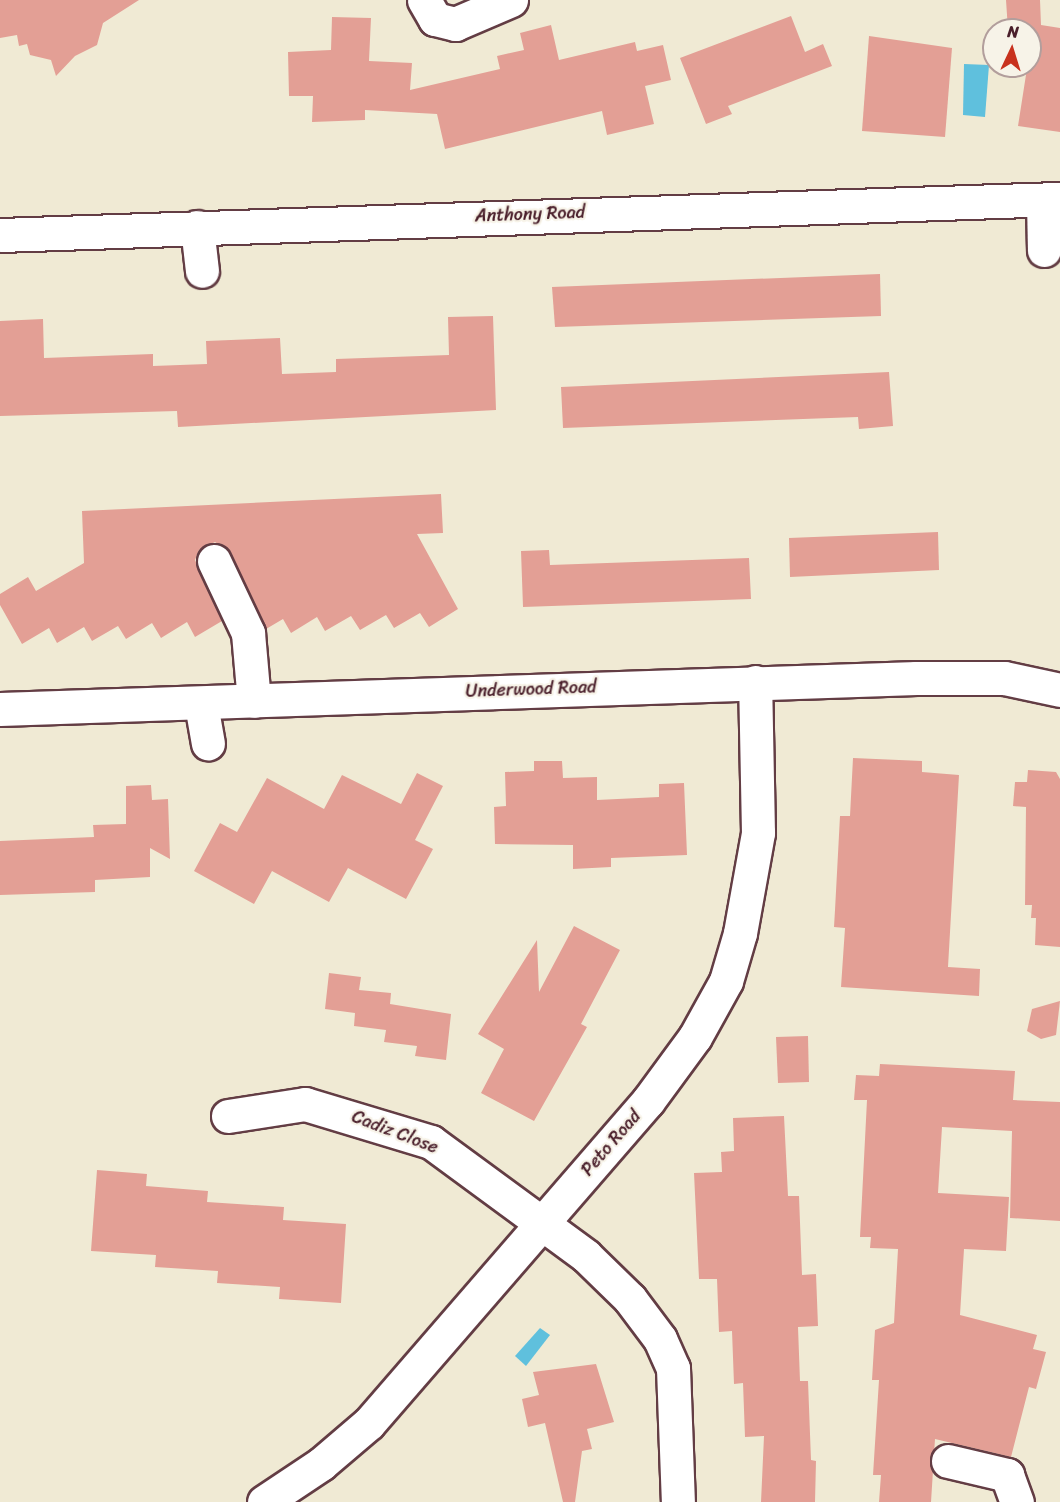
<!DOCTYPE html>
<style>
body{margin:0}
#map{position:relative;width:1060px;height:1502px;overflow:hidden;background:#f0ead4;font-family:Sriracha,sans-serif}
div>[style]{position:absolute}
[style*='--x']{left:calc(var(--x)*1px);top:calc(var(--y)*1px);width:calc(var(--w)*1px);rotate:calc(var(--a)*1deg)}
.water>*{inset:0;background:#5fc0dd}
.building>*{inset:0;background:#e39f95}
.roads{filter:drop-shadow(2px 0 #633d44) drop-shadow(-2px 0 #633d44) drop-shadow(0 2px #633d44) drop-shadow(0 -2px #633d44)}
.minor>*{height:33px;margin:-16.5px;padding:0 16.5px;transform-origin:16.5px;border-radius:16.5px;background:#fff}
span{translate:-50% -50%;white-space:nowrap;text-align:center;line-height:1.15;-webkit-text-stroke:4.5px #f7f3e8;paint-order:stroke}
.street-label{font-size:18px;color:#4a1f2b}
.north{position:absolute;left:982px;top:18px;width:60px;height:60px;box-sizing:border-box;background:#f7f3e8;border:2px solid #b29e9c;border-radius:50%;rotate:4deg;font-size:16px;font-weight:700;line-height:24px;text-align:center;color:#4a1f2b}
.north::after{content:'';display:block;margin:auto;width:21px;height:27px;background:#c8321e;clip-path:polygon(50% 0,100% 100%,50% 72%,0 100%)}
</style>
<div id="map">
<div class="water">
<div style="clip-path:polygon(964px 64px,989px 65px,985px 117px,963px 115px)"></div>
<div style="clip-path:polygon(540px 1328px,550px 1335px,526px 1366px,515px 1356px)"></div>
</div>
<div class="building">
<div style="clip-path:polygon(0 0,139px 0,103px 23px,97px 45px,75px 56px,56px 76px,51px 60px,30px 55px,27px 44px,19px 46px,17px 35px,0 38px)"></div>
<div style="clip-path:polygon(1006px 0,1040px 0,1041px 25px,1060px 28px,1060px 132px,1018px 126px,1033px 30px,1008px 30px)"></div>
<div style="clip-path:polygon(791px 16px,805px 52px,823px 44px,832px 66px,728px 106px,732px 114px,706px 124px,680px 58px)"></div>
<div style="clip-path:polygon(332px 17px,371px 18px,369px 61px,412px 63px,410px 90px,500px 69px,497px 56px,524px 50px,520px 33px,551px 25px,559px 60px,635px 42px,637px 51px,663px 45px,671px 80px,645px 86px,654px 124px,607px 135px,602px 111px,445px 149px,437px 114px,365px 110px,365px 120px,312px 122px,313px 96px,289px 96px,288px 52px,331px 50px)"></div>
<div style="clip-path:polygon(869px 36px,952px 48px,945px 137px,862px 131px)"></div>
<div style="clip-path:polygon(880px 274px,881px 316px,555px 327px,552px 287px)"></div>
<div style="clip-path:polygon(493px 316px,496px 410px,178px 427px,177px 411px,0 416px,0 321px,43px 319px,44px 358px,153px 354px,153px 366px,207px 364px,206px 341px,280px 338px,282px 374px,336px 372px,336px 359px,449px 355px,448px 317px)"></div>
<div style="clip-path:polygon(889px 372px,893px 426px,859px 429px,858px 417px,563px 428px,561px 387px)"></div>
<div style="clip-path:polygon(441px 494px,443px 533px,417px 534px,458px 609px,429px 627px,420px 613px,394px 628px,386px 615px,360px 630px,351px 616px,325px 631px,317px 617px,291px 633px,283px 619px,266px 629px,231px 553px,215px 542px,199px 550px,195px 560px,222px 621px,195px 637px,187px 622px,161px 638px,152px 623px,126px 639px,118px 626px,92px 641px,84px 627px,57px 643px,49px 628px,22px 644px,0 605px,0 594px,28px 577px,36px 591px,84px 563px,82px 511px)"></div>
<div style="clip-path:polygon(938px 532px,939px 570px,790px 577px,789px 538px)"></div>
<div style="clip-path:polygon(549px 550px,550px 565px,749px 558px,751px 599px,523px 607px,521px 551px)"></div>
<div style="clip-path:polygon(853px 758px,922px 761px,922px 772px,959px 775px,948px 967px,980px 969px,979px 996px,841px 987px,845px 928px,834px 927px,835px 910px,840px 816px,850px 816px)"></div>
<div style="clip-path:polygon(534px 761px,562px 761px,563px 778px,597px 777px,597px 800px,659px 797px,659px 784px,684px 783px,687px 855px,611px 858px,611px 867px,573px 869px,573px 845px,495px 844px,494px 807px,506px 806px,505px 772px,534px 771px)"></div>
<div style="clip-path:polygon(1028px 770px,1056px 772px,1060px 779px,1060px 947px,1035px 945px,1036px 918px,1031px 918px,1032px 905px,1025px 905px,1026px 807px,1013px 806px,1015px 782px,1027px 782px)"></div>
<div style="clip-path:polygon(417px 773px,443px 786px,415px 840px,433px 849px,406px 899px,348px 868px,329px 902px,272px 871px,254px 904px,194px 871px,220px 823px,237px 832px,267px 778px,324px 809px,342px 775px,401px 804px)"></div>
<div style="clip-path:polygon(151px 785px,152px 800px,168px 799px,170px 859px,150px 848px,150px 877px,95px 880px,95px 892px,0 895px,0 841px,94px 837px,93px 825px,126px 824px,126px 786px)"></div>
<div style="clip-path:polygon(574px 926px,620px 950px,581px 1024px,587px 1027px,534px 1121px,481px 1093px,504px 1049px,478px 1034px,537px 940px,539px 992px)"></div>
<div style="clip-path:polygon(329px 973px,361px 977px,359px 990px,391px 993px,390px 1004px,451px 1014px,446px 1060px,415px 1056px,417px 1046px,384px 1042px,386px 1030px,354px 1026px,355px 1013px,325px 1009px)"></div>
<div style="clip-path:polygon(1060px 1001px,1056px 1035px,1041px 1039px,1027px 1031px,1032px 1009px)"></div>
<div style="clip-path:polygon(808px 1036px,809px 1082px,778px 1083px,776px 1037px)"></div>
<div style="clip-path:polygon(880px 1064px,1015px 1071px,1013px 1100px,1060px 1102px,1060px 1221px,1010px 1218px,1012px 1131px,942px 1127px,938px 1193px,1009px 1197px,1006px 1251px,964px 1249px,960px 1315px,1037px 1335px,1033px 1349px,1046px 1352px,1036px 1389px,1029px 1387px,1011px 1457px,935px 1439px,931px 1502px,879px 1502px,881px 1475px,873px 1475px,879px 1380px,872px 1380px,875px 1330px,894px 1323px,898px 1249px,870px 1248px,871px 1237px,860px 1237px,867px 1100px,854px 1100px,856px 1075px,879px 1076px)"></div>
<div style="clip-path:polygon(784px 1116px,788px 1196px,799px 1196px,802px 1275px,816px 1274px,818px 1326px,798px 1327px,800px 1381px,808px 1381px,811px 1460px,816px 1461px,815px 1502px,761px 1502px,764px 1436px,745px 1437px,743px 1383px,734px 1384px,732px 1331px,719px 1332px,717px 1279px,699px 1279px,694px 1173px,722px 1172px,721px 1152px,734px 1151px,733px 1118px)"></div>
<div style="clip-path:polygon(97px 1170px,147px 1174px,146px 1186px,208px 1191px,207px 1202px,284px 1207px,283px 1220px,346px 1224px,341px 1303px,279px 1299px,280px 1287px,217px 1283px,218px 1271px,155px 1267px,156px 1255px,91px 1251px)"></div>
<div style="clip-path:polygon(596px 1364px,614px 1422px,587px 1429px,592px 1449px,582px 1451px,575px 1502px,563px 1502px,545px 1423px,528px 1427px,522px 1399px,539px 1395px,533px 1372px)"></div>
</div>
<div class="roads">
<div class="minor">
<div style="--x:424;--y:0;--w:22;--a:60"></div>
<div style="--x:435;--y:19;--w:21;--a:14"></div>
<div style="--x:455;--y:24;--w:61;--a:-23.2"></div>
<div style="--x:1043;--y:200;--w:50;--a:88.9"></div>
<div style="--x:197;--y:227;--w:44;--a:83.5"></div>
<div style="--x:0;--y:235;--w:1061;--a:-1.95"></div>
<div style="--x:214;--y:561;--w:80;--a:64.7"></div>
<div style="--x:248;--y:633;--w:68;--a:85"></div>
<div style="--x:201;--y:704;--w:40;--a:80"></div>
<div style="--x:0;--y:709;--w:917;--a:-1.94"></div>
<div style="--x:916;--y:678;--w:88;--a:0"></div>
<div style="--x:1004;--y:678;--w:57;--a:12.1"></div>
<div style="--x:228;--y:1116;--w:78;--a:-8.9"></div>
<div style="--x:305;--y:1104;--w:132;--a:16.8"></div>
<div style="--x:431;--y:1142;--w:192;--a:36.3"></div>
<div style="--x:586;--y:1256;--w:62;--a:44.3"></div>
<div style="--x:630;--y:1299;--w:50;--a:53.1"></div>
<div style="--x:660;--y:1339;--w:32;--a:66"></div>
<div style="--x:673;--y:1368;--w:134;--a:87.9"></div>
<div style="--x:948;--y:1461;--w:61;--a:13.3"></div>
<div style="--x:1007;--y:1475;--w:29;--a:70"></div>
<div style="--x:264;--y:1502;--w:69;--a:-33.7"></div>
<div style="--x:321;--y:1464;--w:63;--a:-40.5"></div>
<div style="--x:369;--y:1423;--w:426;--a:-49.1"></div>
<div style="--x:648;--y:1101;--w:79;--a:-53.7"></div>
<div style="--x:695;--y:1037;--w:64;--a:-61"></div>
<div style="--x:726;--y:981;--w:50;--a:-73.7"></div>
<div style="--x:740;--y:933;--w:102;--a:-79.8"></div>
<div style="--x:758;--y:833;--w:151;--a:-91.1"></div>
</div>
</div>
<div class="street-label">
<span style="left:530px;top:214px;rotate:-2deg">Anthony Road</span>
<span style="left:531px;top:689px;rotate:-2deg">Underwood Road</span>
<span style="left:395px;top:1132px;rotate:21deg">Cadiz Close</span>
<span style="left:611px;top:1143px;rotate:-49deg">Peto Road</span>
</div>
<div class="north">N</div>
</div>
